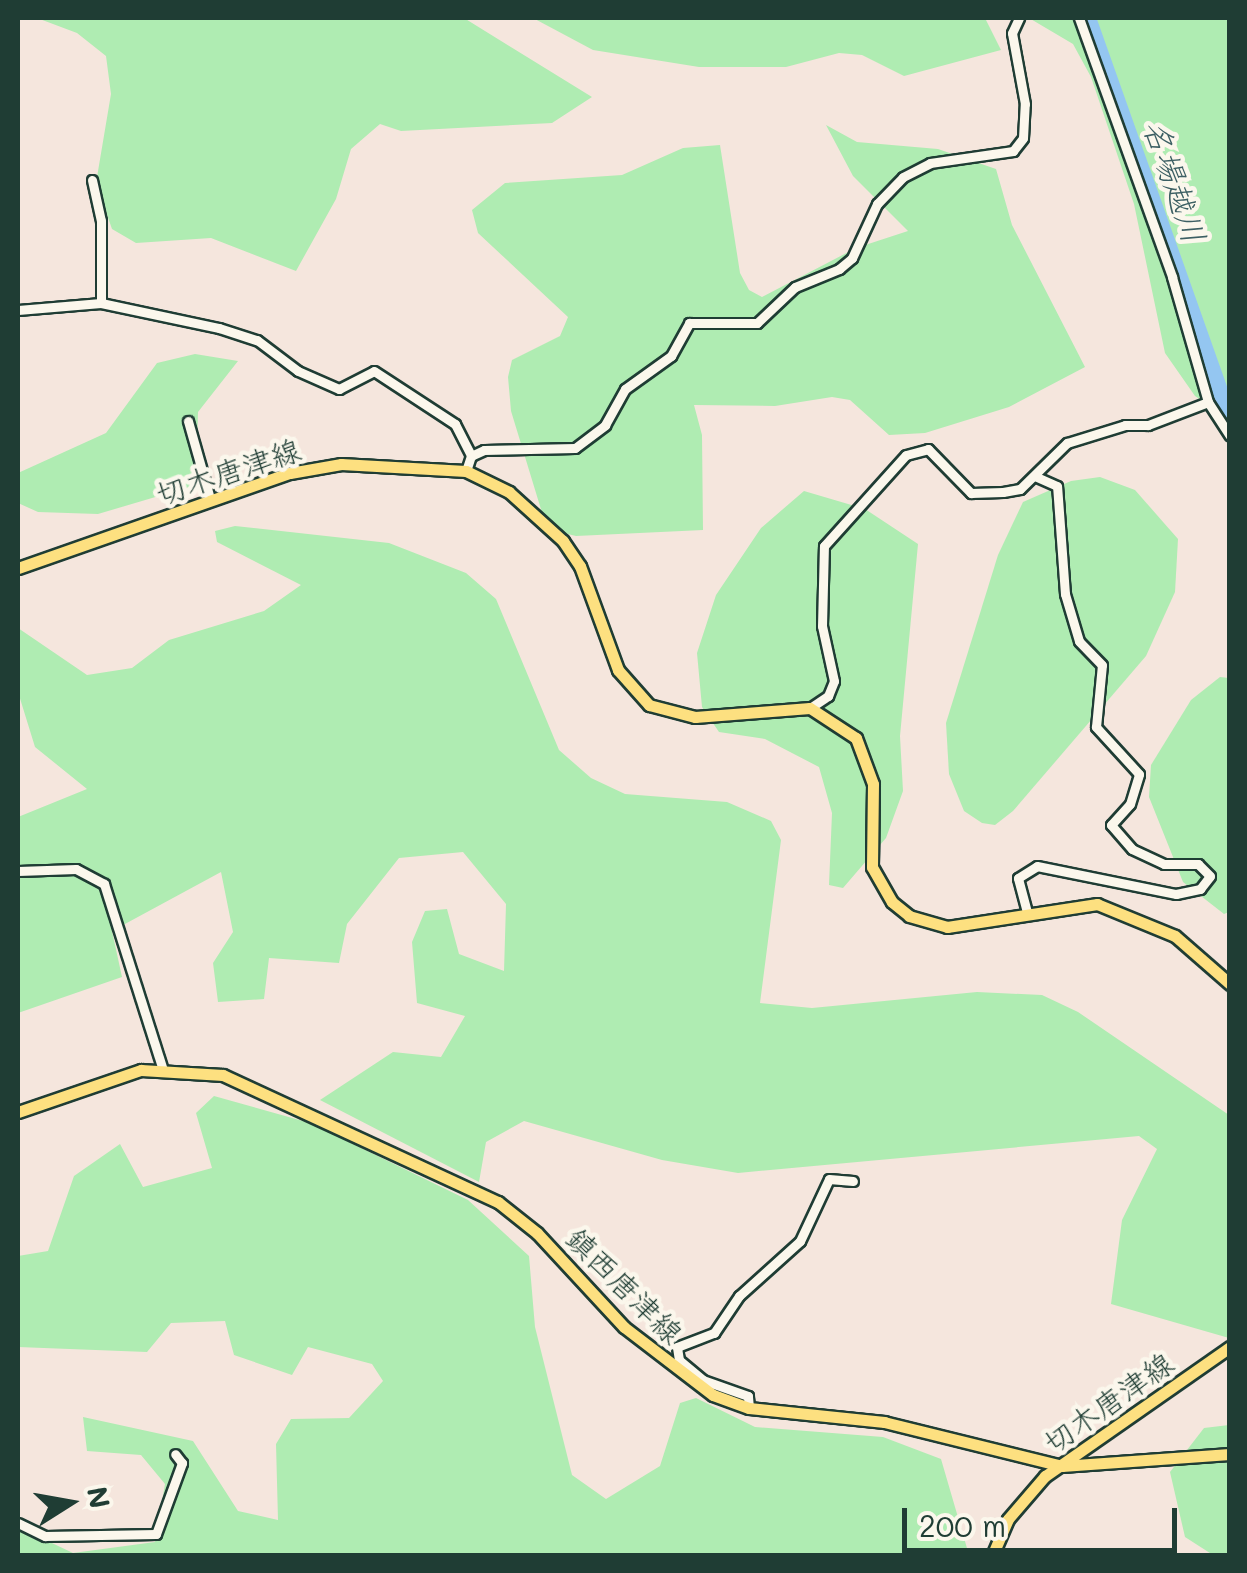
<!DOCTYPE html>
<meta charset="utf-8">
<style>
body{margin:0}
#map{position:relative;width:1247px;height:1573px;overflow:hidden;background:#f5e6dd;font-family:Mali,"Klee One",sans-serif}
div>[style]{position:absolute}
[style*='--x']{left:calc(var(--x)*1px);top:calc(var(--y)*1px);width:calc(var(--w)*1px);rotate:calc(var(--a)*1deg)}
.green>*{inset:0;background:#afecb2}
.river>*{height:18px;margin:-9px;padding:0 9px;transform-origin:9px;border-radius:9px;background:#94c6f1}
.roads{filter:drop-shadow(2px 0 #1f3d34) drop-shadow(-2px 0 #1f3d34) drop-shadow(0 2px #1f3d34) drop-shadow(0 -2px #1f3d34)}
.minor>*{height:9px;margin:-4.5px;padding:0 4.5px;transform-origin:4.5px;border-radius:4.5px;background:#fbf7ec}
.major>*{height:11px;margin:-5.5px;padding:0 5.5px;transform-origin:5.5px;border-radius:5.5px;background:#fde080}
span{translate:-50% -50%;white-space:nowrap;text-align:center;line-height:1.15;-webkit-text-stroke:9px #fbf7ec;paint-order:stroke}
.street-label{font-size:30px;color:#1f3d34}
.water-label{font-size:32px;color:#3c5f63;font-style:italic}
.frame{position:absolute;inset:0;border:20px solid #1f3d34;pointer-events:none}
.north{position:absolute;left:20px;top:1453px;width:100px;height:100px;-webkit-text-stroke:8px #fbf7ec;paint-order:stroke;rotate:79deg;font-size:28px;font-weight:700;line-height:40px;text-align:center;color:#1f3d34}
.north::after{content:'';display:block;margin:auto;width:35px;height:45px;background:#1f3d34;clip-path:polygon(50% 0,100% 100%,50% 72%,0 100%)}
.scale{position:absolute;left:902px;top:1508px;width:275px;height:45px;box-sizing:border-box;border:5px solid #1f3d34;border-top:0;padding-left:12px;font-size:30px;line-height:35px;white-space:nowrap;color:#1f3d34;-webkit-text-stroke:8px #fbf7ec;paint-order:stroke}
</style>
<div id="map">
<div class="green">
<div style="clip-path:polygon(37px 18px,464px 18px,592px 97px,552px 123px,401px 131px,380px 124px,351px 149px,336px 199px,296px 271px,211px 238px,136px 243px,112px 229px,96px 183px,111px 94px,106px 56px,77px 33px)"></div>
<div style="clip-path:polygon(533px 18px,985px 18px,1001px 50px,904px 76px,862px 55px,839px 53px,786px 67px,699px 67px,593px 50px)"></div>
<div style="clip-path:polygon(1029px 18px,1229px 18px,1229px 419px,1195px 396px,1165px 353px,1134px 204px,1091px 77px,1073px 44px)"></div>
<div style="clip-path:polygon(826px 125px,857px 142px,938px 149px,996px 169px,1012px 225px,1085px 367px,1009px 407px,925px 433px,889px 435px,850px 400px,832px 397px,775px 406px,694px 405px,702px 435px,703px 530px,576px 536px,547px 529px,511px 411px,508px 377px,512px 360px,560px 336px,568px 317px,478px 233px,472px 210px,505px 183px,622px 175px,683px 148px,720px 145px,740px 273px,749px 290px,762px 297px,856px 248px,908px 231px,853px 176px)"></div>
<div style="clip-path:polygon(195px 354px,238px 361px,198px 412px,196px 485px,98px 514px,38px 512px,18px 503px,18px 473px,106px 433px,157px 363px)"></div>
<div style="clip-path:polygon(1100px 477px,1135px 490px,1178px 539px,1175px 592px,1146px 656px,1013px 811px,995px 825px,982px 823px,964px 811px,949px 774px,946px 723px,998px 555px,1023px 502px,1071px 481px)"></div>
<div style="clip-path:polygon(804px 491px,865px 509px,918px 544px,900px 736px,903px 791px,886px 838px,843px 888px,829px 885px,832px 813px,819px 767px,765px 739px,719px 732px,702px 707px,697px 653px,716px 595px,761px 528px)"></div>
<div style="clip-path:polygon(235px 526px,389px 543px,466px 573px,496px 599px,559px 750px,591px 778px,625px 794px,727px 802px,771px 821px,781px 840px,760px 1003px,812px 1008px,977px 992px,1042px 995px,1078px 1012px,1229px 1115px,1229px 1338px,1111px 1304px,1122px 1220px,1157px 1149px,1139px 1136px,738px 1173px,662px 1160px,524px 1121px,486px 1142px,479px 1182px,320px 1100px,393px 1052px,441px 1057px,465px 1016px,417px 1003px,412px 942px,425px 911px,447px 909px,459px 954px,504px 971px,506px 904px,463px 852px,399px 858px,347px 924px,339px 963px,269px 958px,264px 999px,218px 1002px,213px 963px,233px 932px,221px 872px,112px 931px,122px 977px,18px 1013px,18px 817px,87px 789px,35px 747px,18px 692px,18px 628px,87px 675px,132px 668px,169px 640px,264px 611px,301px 585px,217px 542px,215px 531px)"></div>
<div style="clip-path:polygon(1220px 677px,1229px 678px,1229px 912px,1224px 914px,1183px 882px,1149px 797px,1151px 765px,1191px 700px)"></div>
<div style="clip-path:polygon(214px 1096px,310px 1123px,468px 1200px,529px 1256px,535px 1327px,572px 1475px,606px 1499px,660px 1466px,680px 1403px,696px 1398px,755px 1427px,883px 1437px,941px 1459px,969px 1555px,18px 1555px,18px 1527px,73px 1553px,155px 1542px,165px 1484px,141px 1455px,87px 1451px,83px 1417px,193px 1441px,238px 1511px,278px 1520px,276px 1444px,291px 1419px,349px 1418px,383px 1381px,372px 1364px,308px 1347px,292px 1375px,234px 1355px,225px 1321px,171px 1323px,147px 1352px,18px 1347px,18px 1256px,48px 1251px,74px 1176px,120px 1144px,143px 1187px,212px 1168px,196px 1113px)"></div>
<div style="clip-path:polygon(1229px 1425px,1229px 1555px,1213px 1555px,1185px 1537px,1170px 1472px,1204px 1428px)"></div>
</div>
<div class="river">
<div style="--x:1087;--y:18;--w:428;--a:70.5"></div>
</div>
<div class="roads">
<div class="minor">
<div style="--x:1079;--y:18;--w:275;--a:70.2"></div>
<div style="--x:1172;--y:277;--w:130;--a:73.9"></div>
<div style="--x:1208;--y:402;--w:40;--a:57.1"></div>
<div style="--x:92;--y:180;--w:42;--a:77.6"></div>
<div style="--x:101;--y:221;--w:82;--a:90"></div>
<div style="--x:18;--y:310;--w:83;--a:-4.8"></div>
<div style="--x:101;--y:303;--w:121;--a:12"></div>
<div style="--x:219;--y:328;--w:40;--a:18"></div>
<div style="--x:257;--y:340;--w:51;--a:37.1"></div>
<div style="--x:298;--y:371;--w:45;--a:23.7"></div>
<div style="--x:339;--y:389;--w:39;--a:-27"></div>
<div style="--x:374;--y:371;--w:97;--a:33.2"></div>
<div style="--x:455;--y:424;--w:36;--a:63"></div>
<div style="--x:188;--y:421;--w:81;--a:74.2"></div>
<div style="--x:466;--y:471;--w:16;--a:-72"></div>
<div style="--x:471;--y:456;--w:14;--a:-25"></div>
<div style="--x:484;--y:450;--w:91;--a:-1.3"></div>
<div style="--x:575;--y:448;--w:38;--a:-37"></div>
<div style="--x:605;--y:425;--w:41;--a:-60.9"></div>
<div style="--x:625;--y:389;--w:57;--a:-35.7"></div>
<div style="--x:671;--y:356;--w:38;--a:-61"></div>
<div style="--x:689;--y:323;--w:68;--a:0"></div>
<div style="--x:757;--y:323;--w:52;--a:-43.5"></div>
<div style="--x:795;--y:287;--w:48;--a:-22.2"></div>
<div style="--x:839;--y:269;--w:17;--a:-40"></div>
<div style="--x:852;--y:258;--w:60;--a:-65.2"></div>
<div style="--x:877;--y:204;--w:37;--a:-46"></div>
<div style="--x:903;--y:177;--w:30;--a:-27"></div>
<div style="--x:930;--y:163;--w:84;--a:-8.2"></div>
<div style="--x:1013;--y:151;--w:16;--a:-52"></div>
<div style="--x:1023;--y:138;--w:34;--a:-87"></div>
<div style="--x:1025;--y:104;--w:72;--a:-100.4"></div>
<div style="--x:1012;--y:33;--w:17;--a:-65"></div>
<div style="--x:810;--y:708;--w:22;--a:-34"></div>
<div style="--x:828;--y:696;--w:16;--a:-68"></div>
<div style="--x:834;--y:681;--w:56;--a:-102.3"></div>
<div style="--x:822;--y:626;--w:80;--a:-88.6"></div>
<div style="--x:824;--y:546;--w:122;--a:-48"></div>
<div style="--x:906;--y:455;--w:23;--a:-15"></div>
<div style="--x:928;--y:449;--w:62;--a:45.7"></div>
<div style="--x:971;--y:493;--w:32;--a:-2"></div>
<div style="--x:1003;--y:492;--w:17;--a:-10"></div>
<div style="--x:1020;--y:489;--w:66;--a:-44.4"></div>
<div style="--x:1067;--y:443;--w:61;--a:-17.2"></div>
<div style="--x:1125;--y:425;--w:23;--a:0"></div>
<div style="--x:1148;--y:425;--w:64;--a:-21"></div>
<div style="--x:18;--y:871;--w:58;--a:-2"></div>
<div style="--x:76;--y:869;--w:32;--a:28"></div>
<div style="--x:104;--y:884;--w:192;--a:72.4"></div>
<div style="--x:1027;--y:912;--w:35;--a:-105"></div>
<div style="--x:1018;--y:878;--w:22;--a:-32"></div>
<div style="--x:1037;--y:866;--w:142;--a:11.4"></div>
<div style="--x:1176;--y:894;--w:25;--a:-12"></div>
<div style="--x:1200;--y:889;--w:16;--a:-52"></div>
<div style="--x:1210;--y:876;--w:17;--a:-135"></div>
<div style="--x:1198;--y:864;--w:34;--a:180"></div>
<div style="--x:1164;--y:864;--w:35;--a:-155"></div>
<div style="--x:1132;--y:849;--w:32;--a:-131"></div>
<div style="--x:1111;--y:825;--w:28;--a:-48"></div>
<div style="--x:1130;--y:804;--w:31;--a:-73"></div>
<div style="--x:1139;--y:774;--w:64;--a:-132.5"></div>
<div style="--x:1096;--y:727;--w:62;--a:-84.5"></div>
<div style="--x:1102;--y:665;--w:33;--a:-134"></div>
<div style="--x:1079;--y:641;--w:49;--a:-106.6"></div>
<div style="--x:1065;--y:594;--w:108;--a:-94.2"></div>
<div style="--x:1057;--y:486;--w:24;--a:-156"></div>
<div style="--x:749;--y:1408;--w:12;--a:-95"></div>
<div style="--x:748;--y:1396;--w:48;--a:-160.4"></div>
<div style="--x:703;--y:1380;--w:31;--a:-140"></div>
<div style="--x:679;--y:1360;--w:13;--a:-99"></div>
<div style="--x:677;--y:1347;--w:40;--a:-21"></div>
<div style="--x:714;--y:1333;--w:45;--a:-56"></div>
<div style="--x:739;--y:1296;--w:82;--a:-42"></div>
<div style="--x:800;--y:1241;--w:68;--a:-64.9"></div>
<div style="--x:829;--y:1179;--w:24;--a:5"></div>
<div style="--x:18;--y:1523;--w:30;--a:26"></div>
<div style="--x:45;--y:1536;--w:111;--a:-1"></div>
<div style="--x:156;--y:1534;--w:76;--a:-69.9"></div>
<div style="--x:182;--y:1463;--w:11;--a:-128"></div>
</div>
<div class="major">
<div style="--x:18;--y:568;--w:288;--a:-19.3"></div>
<div style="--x:290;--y:473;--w:52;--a:-10"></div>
<div style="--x:341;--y:464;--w:125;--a:3.2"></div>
<div style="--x:466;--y:471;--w:48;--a:26"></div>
<div style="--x:509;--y:492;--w:73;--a:42.2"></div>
<div style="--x:563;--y:541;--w:30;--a:56"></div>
<div style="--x:580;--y:566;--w:111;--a:69.9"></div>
<div style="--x:618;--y:670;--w:47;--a:48.5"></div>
<div style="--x:649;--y:705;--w:48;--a:14.6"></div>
<div style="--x:695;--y:717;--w:115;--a:-4.5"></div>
<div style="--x:810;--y:708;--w:55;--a:33.1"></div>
<div style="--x:856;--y:738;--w:49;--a:69.7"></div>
<div style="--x:873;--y:784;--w:83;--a:90.7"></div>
<div style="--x:872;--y:867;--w:40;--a:60.3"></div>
<div style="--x:892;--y:902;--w:22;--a:39"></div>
<div style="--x:909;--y:916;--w:40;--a:16"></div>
<div style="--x:947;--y:927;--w:152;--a:-8.7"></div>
<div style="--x:1097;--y:904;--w:84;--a:22.3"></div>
<div style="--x:1175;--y:936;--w:73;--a:41.1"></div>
<div style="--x:18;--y:1112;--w:130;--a:-18.9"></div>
<div style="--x:141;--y:1070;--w:82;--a:3.5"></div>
<div style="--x:223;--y:1075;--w:303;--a:24.8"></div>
<div style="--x:498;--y:1202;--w:50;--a:38.5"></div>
<div style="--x:537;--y:1233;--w:128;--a:47.2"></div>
<div style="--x:624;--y:1327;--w:112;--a:37.4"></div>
<div style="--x:713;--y:1395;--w:38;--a:20"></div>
<div style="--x:749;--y:1408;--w:136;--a:5.9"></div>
<div style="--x:884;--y:1422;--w:183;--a:13.9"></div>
<div style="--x:1062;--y:1466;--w:168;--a:-4.1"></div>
<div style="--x:992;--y:1556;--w:40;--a:-66.6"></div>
<div style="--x:1008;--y:1519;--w:57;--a:-49.3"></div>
<div style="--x:1045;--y:1476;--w:226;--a:-34.9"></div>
</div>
</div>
<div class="street-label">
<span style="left:228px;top:471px;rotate:-18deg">切木唐津線</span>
<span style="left:625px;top:1285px;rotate:45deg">鎮西唐津線</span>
<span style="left:1108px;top:1402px;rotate:-35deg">切木唐津線</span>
</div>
<div class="water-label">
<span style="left:1176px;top:181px;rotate:71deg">名場越川</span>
</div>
<div class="frame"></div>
<div class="north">N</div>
<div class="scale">200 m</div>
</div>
